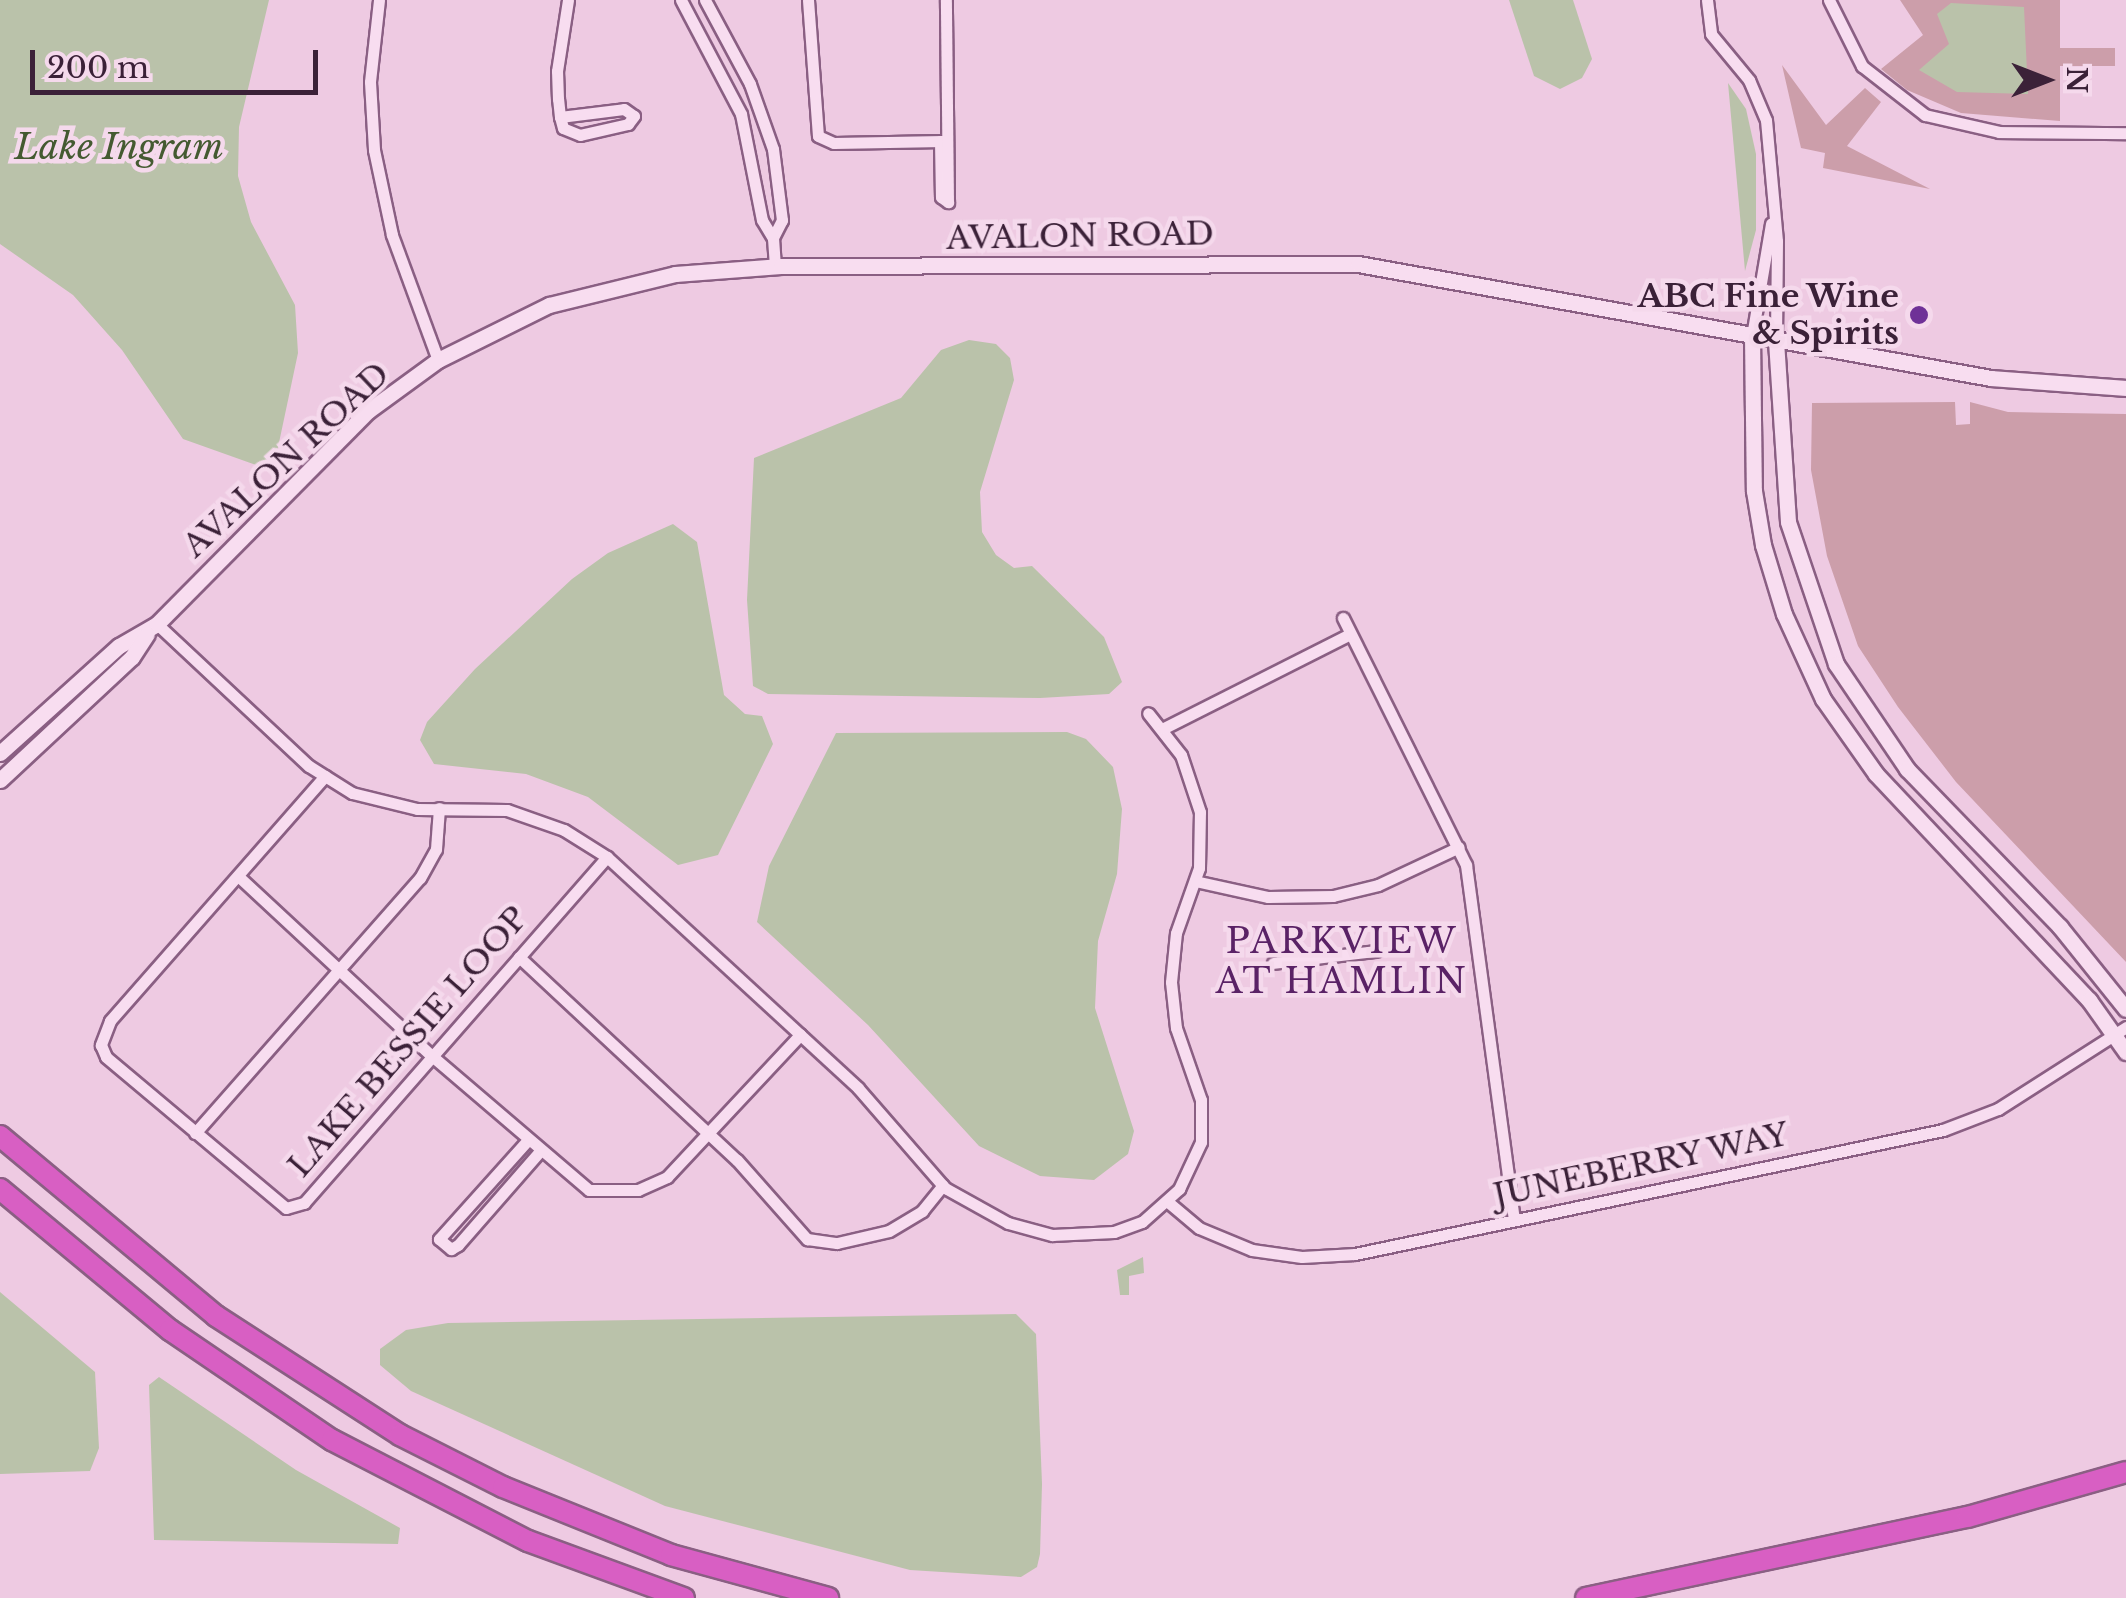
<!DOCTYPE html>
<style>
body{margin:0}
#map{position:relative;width:2126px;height:1598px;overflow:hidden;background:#eecae2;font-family:"Libre Baskerville",serif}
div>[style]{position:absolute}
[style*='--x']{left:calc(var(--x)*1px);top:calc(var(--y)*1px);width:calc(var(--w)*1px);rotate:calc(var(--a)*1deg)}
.green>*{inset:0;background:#cc9eaa}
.water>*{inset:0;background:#bac2aa}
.roads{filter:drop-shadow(2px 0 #8a5f83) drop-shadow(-2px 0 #8a5f83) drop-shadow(0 2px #8a5f83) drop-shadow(0 -2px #8a5f83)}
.minor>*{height:11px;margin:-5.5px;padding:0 5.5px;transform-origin:5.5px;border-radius:5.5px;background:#f8ddf0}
.secondary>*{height:15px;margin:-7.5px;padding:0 7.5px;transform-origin:7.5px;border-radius:7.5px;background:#f8ddf0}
.motorway>*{height:20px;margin:-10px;padding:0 10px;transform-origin:10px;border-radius:10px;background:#d85fc3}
.dots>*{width:28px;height:28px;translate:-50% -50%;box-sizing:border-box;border:5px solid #f5d9ec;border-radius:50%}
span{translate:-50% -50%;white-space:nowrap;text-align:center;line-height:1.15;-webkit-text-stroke:9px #f5d9ec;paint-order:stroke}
.street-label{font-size:32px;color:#3b2138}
.poi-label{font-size:32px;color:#3b2138;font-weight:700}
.right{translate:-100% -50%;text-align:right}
.water-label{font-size:35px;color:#445a31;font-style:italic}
.neighbourhood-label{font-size:35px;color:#5a2266;letter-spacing:2.5px}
.north{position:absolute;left:1996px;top:30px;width:100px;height:100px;-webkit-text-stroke:8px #f5d9ec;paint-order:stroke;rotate:90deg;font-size:28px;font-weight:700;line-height:40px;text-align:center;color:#3b2138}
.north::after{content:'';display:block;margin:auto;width:35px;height:45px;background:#3b2138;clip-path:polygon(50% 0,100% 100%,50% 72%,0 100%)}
.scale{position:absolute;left:30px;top:50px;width:288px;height:45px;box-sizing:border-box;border:5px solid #3b2138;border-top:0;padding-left:12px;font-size:30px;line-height:35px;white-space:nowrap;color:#3b2138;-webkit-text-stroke:8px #f5d9ec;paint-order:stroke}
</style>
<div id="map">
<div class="green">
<div style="clip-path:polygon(1900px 0,2060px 0,2060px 48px,2115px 48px,2115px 66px,2060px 66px,2060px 121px,1961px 113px,1907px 90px,1881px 69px,1923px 35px)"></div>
<div style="clip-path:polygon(1782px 65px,1826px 125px,1865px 88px,1881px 102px,1847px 146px,1930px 189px,1823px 168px,1825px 153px,1801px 148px)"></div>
<div style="clip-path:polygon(1955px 402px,1956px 425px,1970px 424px,1970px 402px,2008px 412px,2126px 414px,2126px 962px,1956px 782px,1898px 707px,1858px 646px,1827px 556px,1811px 470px,1812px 403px)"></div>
</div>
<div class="water">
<div style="clip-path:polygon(0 0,269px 0,239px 127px,238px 176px,251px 222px,295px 305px,298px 353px,273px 471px,183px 439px,122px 350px,73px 295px,0 244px)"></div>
<div style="clip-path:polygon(1509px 0,1573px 0,1592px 59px,1582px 78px,1560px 89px,1534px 76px)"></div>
<div style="clip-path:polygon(1951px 3px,2024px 7px,2028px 94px,1957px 92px,1919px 70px,1949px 44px,1937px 14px)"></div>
<div style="clip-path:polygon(1728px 83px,1746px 109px,1756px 154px,1756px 230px,1745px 271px)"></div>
<div style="clip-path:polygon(969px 340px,996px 344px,1010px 358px,1014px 380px,980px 492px,982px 532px,996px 555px,1014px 568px,1032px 566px,1104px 637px,1122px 682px,1109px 694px,1040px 698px,768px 694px,753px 686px,747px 600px,754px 458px,901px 398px,941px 350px)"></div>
<div style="clip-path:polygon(673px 524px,697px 542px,724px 695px,745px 714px,762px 716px,773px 744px,718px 855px,678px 865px,588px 797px,526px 774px,434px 764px,420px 740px,427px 722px,475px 669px,572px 579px,608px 553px)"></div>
<div style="clip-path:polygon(1067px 732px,1086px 739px,1113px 767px,1122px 809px,1117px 874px,1098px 941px,1095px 1008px,1134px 1131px,1128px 1154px,1094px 1180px,1040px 1176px,979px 1146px,868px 1025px,757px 922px,769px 866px,836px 733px)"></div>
<div style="clip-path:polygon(1143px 1257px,1144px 1273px,1129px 1276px,1129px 1295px,1120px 1295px,1117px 1270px)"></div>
<div style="clip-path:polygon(0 1292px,95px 1372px,99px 1448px,90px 1471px,0 1474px)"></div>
<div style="clip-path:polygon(1016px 1314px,1036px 1334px,1042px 1484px,1040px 1554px,1037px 1567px,1021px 1577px,910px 1570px,665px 1506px,411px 1391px,380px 1365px,380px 1349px,406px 1330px,448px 1323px)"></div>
<div style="clip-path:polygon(159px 1377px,296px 1470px,400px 1528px,398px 1544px,154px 1540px,149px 1385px)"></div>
</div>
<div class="roads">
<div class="minor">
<div style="--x:379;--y:0;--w:82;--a:96.3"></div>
<div style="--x:370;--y:82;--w:68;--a:86.6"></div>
<div style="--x:374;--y:150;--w:87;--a:78"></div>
<div style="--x:392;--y:235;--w:133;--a:69.8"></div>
<div style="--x:681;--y:0;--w:129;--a:62.2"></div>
<div style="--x:741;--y:114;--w:108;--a:78.8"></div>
<div style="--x:762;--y:220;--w:21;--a:59"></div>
<div style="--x:705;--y:0;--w:95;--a:61.8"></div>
<div style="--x:750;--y:84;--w:69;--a:70.5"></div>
<div style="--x:773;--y:149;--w:72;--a:82.8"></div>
<div style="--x:782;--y:220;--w:20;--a:117"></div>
<div style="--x:773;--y:238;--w:28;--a:86"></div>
<div style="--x:808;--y:0;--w:136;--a:85.8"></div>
<div style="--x:818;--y:136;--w:17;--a:24"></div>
<div style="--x:834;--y:143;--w:109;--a:-1.1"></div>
<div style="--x:1707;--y:0;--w:34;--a:83"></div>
<div style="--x:1711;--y:34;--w:60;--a:50.4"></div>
<div style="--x:1749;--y:80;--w:43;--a:67"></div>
<div style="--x:1766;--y:120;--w:121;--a:84.8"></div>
<div style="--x:1777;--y:241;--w:100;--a:90.6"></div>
<div style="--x:1829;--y:0;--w:74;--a:63.4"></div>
<div style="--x:1862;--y:66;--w:80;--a:37.9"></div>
<div style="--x:1925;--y:115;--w:76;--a:12.9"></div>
<div style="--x:1999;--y:132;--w:127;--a:0.5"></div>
<div style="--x:560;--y:117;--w:64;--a:-7.1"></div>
<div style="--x:624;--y:109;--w:12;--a:35"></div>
<div style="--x:634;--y:116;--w:10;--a:127"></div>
<div style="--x:628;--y:124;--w:49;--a:167.1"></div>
<div style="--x:580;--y:135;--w:18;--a:-158"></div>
<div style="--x:563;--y:128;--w:11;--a:-105"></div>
<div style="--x:560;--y:117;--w:18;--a:-96"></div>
<div style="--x:558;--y:99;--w:28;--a:-92"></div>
<div style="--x:557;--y:71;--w:72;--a:-81.2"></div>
<div style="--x:940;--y:141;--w:56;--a:89"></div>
<div style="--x:941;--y:197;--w:9;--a:36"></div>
<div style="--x:948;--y:202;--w:202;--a:-90.6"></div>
<div style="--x:1752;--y:336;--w:114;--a:-80.4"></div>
<div style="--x:1343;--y:618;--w:276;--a:63.5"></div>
<div style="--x:1466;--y:865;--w:358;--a:82.3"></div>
<div style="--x:157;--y:624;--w:208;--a:43.1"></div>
<div style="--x:309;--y:766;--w:51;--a:32.1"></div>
<div style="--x:352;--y:793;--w:67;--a:13.8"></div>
<div style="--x:417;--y:809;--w:90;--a:0.6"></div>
<div style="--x:507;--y:810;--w:60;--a:19.3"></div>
<div style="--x:564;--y:830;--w:51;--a:32.1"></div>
<div style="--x:607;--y:857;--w:341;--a:42.6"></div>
<div style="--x:858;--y:1088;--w:133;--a:49"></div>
<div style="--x:945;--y:1188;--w:72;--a:29.1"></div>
<div style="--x:1008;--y:1223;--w:46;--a:15.3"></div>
<div style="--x:1052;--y:1235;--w:62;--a:-2.8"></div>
<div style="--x:1114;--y:1232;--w:30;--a:-20"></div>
<div style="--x:1142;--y:1222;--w:50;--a:-41.7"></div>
<div style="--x:1179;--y:1189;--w:52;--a:-64.9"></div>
<div style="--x:1201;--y:1142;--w:42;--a:-90"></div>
<div style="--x:1201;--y:1100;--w:76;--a:-109.1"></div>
<div style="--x:1176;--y:1028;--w:46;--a:-96.2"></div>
<div style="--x:1171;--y:982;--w:49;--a:-84.2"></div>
<div style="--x:1176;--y:933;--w:69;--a:-70.5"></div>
<div style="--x:1199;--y:868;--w:56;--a:-89"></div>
<div style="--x:1200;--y:812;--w:60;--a:-108.4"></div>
<div style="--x:1181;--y:755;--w:53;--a:-128.2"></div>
<div style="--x:1164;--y:728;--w:208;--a:-26.8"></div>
<div style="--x:325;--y:776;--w:326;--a:131.3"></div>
<div style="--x:110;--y:1021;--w:26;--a:111"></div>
<div style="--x:101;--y:1045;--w:13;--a:67"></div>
<div style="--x:106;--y:1057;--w:235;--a:40"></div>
<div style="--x:286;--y:1208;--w:19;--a:-16"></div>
<div style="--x:304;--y:1203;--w:460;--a:-48.8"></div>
<div style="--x:238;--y:876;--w:265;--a:42.9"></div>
<div style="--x:432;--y:1056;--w:206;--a:40.5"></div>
<div style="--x:589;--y:1190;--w:49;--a:0"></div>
<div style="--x:638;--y:1190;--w:32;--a:-24"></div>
<div style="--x:667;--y:1177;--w:195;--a:-46.9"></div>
<div style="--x:1195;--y:881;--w:75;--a:12.4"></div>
<div style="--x:1268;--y:897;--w:65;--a:-0.9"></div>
<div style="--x:1333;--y:896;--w:46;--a:-13.7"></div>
<div style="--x:1378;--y:885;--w:89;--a:-25.1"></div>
<div style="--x:519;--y:957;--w:298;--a:43"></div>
<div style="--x:737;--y:1160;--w:106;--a:48.5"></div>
<div style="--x:807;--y:1239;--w:30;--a:8"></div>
<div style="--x:837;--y:1243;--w:53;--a:-13"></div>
<div style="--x:889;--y:1231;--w:39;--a:-31"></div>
<div style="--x:922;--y:1211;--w:33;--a:-51"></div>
<div style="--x:1273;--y:963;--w:103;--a:-6.7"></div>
<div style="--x:195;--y:1133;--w:340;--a:-48.6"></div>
<div style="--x:420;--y:878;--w:33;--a:-61"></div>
<div style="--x:436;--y:849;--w:41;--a:-85.8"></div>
<div style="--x:527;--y:1141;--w:132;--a:131.9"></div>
<div style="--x:439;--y:1239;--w:16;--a:40"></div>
<div style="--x:451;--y:1249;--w:8;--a:-30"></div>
<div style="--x:458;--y:1245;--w:123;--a:-48.9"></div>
<div style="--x:1168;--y:1202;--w:40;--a:40"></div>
<div style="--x:1199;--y:1228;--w:57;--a:22.5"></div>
<div style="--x:1252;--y:1250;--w:50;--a:8"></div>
<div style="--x:1302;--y:1257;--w:53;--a:-3.2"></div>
<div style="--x:1355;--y:1254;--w:601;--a:-11.91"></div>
<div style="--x:1943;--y:1130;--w:59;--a:-20.9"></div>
<div style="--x:1998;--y:1109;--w:152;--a:-32.6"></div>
</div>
<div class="secondary">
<div style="--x:1752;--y:336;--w:155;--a:89.3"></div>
<div style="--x:1754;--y:491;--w:55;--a:80.5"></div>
<div style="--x:1763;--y:545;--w:72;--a:73.1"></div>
<div style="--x:1784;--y:614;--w:94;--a:65.4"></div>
<div style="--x:1823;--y:699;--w:92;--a:54.8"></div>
<div style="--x:1876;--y:774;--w:311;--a:46.7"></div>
<div style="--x:2089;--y:1000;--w:64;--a:54.6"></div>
<div style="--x:1776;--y:341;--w:181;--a:86.2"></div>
<div style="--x:1788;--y:522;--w:150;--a:71.3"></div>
<div style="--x:1836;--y:664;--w:127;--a:55.9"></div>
<div style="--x:1907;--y:769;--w:220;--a:45.9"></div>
<div style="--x:2060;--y:927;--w:105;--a:51.2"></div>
<div style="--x:0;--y:753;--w:160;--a:-42"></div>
<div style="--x:119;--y:646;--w:44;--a:-30.1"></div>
<div style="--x:157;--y:624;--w:300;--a:-45.3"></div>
<div style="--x:368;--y:411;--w:87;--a:-36.1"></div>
<div style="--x:438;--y:360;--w:124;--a:-26.4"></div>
<div style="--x:549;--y:305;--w:130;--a:-13.8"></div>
<div style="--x:675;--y:274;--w:106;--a:-4.3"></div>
<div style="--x:781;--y:266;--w:577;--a:-0.2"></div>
<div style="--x:1358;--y:264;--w:643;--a:10.21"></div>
<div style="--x:1991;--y:378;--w:135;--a:4.2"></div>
<div style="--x:0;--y:780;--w:180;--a:-43"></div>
<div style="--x:132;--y:657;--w:27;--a:-57"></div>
</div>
<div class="motorway">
<div style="--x:0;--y:1136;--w:281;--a:39.8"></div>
<div style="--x:216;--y:1316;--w:219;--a:32.9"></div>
<div style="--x:400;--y:1435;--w:115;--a:26.8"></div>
<div style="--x:503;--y:1487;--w:181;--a:22"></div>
<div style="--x:671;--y:1555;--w:163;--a:15.3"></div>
<div style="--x:0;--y:1189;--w:221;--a:39.7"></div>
<div style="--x:170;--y:1330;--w:196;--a:34.2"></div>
<div style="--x:332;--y:1440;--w:220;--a:27.3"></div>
<div style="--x:528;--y:1541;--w:166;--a:20.1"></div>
<div style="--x:1586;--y:1598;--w:390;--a:-12"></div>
<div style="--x:1968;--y:1517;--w:164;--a:-15.9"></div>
</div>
</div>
<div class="dots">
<div style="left:1919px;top:315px;background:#6f3197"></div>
</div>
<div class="street-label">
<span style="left:1080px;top:236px;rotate:-1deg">AVALON ROAD</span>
<span style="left:286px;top:460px;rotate:-43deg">AVALON ROAD</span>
<span style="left:408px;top:1042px;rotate:-49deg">LAKE BESSIE LOOP</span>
<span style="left:1641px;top:1165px;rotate:-12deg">JUNEBERRY WAY</span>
</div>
<div class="poi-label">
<span class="right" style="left:1899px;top:315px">ABC Fine Wine<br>&amp; Spirits</span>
</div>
<div class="water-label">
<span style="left:119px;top:147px">Lake Ingram</span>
</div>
<div class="neighbourhood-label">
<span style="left:1342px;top:961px">PARKVIEW<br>AT HAMLIN</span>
</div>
<div class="north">N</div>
<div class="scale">200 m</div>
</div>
